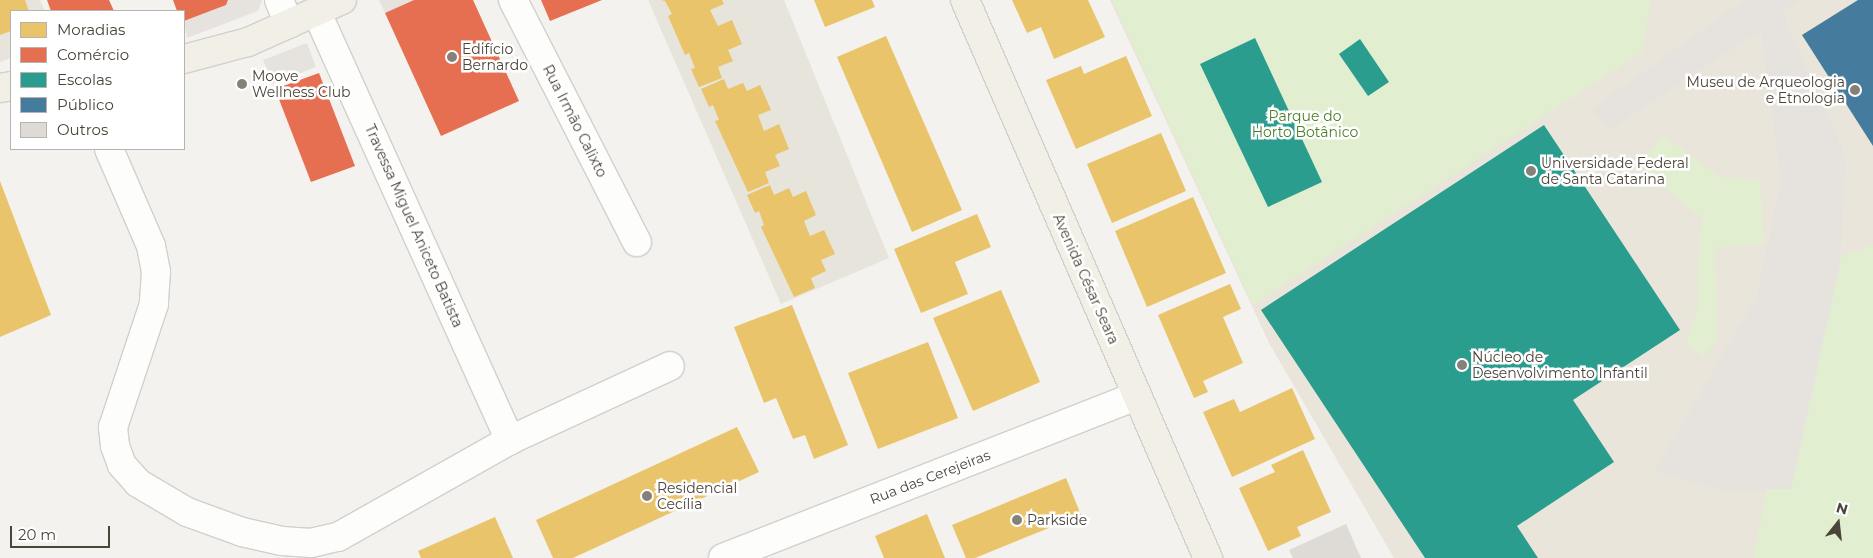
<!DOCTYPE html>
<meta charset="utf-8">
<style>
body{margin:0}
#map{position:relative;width:1873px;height:558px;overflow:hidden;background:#f4f2ee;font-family:Montserrat,sans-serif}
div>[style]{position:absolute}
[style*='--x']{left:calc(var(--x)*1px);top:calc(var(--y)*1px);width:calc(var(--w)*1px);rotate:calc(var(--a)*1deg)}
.residential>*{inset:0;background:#e7e4dc}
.education>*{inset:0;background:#eae5da}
.green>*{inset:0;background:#e1eecf}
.parking>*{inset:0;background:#e6e3df}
.homes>*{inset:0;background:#e9c46a}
.shops>*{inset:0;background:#e76f51}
.schools>*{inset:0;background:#2a9d8f}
.public>*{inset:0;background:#457b9d}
.building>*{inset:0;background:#dedbd6}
.roads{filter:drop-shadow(1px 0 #d2d0cb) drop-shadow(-1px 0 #d2d0cb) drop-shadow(0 1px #d2d0cb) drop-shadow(0 -1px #d2d0cb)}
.street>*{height:28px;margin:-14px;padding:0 14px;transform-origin:14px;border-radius:14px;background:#fdfdfc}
.primary>*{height:28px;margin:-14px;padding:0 14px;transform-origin:14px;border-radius:14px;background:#f2efe6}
.dots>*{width:14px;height:14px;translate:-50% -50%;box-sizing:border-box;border:2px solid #fff;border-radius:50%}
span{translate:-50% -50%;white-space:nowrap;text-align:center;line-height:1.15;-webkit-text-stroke:5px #fff;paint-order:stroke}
.poi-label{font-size:14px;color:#4b4439}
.left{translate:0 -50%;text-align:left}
.right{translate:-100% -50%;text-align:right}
.park-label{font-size:14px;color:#4a7f2a}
.street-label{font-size:14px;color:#4b4439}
.legend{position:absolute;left:10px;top:10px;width:175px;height:140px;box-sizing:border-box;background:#fff;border:1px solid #b7b4b0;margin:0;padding:6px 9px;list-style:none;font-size:15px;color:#4b4439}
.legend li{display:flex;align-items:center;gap:10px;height:25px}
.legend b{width:25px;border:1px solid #b7b4b0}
.north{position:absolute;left:1813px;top:498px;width:50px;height:50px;-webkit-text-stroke:4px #fff;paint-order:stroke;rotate:16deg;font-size:14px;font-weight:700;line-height:20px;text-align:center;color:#4b4439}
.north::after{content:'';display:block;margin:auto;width:18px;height:22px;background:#4b4439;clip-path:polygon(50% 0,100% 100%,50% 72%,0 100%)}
.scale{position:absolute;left:10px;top:526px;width:100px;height:22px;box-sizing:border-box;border:2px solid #4b4439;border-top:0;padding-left:6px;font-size:15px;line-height:18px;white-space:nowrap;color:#4b4439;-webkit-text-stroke:4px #fff;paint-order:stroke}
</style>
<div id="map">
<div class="residential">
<div style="clip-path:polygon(0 0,40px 0,45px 11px,11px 11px,11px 58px,0 62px)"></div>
<div style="clip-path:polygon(648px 0,784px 0,889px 258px,781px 304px)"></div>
</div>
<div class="education">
<div style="clip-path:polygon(1110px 0,1873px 0,1873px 558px,1394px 558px,1269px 343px)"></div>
</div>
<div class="green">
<div style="clip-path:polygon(1112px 0,1651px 0,1642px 52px,1253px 305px)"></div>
<div style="clip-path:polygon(1664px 136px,1720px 177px,1760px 180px,1764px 244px,1715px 248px,1716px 343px,1703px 357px,1686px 343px,1699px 304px,1697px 278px,1702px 218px,1636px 166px)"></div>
<div style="clip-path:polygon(1873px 245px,1873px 558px,1753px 558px,1813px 266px)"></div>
</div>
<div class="parking">
<div style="clip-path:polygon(228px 0,262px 0,258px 11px,187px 38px,184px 21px,226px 5px)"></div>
<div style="clip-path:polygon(379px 0,414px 0,385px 13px)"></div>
<div style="clip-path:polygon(1744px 0,1800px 0,1782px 12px,1846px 158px,1840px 264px,1791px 489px,1719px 490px,1654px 471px,1756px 298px,1781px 182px,1761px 30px,1611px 129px,1591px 109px)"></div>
<div style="clip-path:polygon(307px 43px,316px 67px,273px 84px,263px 60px)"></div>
</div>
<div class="homes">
<div style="clip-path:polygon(0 0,25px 0,29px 11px,11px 11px,11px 31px,0 35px)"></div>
<div style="clip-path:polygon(661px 0,722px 0,724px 4px,710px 10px,718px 26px,732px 20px,742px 44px,728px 50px,733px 61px,718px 67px,722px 78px,699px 87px,691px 69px,695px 68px,689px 53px,685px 55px,668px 16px,672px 14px,665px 1px)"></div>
<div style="clip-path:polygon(814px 0,872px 0,875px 7px,825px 27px)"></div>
<div style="clip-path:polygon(1012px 0,1088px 0,1105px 37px,1054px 59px,1041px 27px,1027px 33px)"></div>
<div style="clip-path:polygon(886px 36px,962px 210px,912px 232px,837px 57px)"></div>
<div style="clip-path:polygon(1126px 56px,1152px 116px,1076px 149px,1046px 80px,1081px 66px,1084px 74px)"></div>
<div style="clip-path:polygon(724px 79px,728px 89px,743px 83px,747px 91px,760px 85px,771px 110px,758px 115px,764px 131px,779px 124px,789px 149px,775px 155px,780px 166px,765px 172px,769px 183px,748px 192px,715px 121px,719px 120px,713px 105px,709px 107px,701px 89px)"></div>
<div style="clip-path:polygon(1161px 133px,1186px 191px,1112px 223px,1087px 164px)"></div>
<div style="clip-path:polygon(0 181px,51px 315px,0 337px)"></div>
<div style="clip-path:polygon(770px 185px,774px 195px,789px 188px,793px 197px,806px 191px,816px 215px,804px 221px,810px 236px,824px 230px,835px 254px,821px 260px,826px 271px,811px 278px,815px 288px,794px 297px,761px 227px,764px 225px,759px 211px,755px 213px,747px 195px)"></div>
<div style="clip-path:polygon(1193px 197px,1226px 273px,1147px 307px,1115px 231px)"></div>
<div style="clip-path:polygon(977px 214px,991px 247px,955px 262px,968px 294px,921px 313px,894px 249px)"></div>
<div style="clip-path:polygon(1230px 284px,1241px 309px,1223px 317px,1243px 363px,1203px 381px,1208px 392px,1194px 398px,1158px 315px)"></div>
<div style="clip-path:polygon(1001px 290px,1040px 382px,973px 411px,933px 318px)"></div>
<div style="clip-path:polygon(792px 305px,848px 445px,814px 459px,805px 435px,793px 439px,776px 398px,764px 403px,734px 327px)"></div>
<div style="clip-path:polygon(928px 342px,958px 418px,878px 449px,848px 373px)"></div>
<div style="clip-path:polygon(1292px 388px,1315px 439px,1232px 477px,1203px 412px,1234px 399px,1240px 412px)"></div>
<div style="clip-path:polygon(737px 427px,759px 472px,573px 558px,553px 558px,536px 520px)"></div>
<div style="clip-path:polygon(1303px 450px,1331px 512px,1297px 527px,1301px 536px,1268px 551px,1239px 488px,1275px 472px,1271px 465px)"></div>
<div style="clip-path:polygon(1066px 478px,1081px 515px,975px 558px,966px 558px,952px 525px)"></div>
<div style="clip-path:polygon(927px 514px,945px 558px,884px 558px,875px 536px)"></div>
<div style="clip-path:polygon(495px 517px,513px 558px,421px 558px,418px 551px)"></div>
</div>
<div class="shops">
<div style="clip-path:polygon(47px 0,109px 0,114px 11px,51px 11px)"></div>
<div style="clip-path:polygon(173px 0,228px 0,226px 5px,184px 21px,184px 11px,177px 11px)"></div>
<div style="clip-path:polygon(414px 0,473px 0,519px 101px,441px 136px,385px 13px)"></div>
<div style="clip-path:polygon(541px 0,602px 0,550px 21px)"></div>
<div style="clip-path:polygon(319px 73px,355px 166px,311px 182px,275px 89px)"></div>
</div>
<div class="schools">
<div style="clip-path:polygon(1255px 38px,1322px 182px,1268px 207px,1200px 64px)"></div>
<div style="clip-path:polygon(1360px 39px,1389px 82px,1368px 96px,1339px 54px)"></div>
<div style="clip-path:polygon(1544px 125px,1680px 330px,1573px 400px,1614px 462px,1517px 526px,1538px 558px,1425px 558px,1261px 310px)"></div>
</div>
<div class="public">
<div style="clip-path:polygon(1858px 0,1873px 0,1873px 146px,1802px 35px)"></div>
</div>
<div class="building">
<div style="clip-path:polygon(1346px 524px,1361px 558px,1293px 558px,1289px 550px)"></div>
</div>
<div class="roads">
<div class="street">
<div style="--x:279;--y:0;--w:26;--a:67"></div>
<div style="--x:513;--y:0;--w:272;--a:62.9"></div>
<div style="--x:317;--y:13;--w:469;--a:65.7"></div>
<div style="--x:109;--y:149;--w:106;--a:66.6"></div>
<div style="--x:151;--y:246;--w:26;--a:79"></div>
<div style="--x:156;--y:272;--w:32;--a:94"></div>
<div style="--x:154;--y:304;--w:130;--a:108.4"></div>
<div style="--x:113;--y:427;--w:19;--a:84"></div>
<div style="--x:115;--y:446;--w:20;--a:70"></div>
<div style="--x:122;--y:465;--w:24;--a:48"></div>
<div style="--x:138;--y:483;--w:57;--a:30.6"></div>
<div style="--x:187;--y:512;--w:59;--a:20"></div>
<div style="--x:242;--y:532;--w:41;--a:12.7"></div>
<div style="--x:282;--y:541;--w:29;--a:4"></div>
<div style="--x:311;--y:543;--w:28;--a:-13"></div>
<div style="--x:338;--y:537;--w:197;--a:-29.4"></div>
<div style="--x:510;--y:440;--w:176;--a:-24.8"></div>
<div style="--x:723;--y:558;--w:445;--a:-21.4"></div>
</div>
<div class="primary">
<div style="--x:965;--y:0;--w:609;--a:66.47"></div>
<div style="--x:184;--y:59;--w:66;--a:-14.9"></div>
<div style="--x:248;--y:42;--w:103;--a:-24.1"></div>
<div style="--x:0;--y:88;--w:11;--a:-10"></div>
</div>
</div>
<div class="dots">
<div style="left:452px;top:57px;background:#868178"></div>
<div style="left:242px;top:84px;background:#868178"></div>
<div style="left:1855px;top:90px;background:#868178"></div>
<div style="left:1531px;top:171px;background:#868178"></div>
<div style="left:1462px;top:365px;background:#868178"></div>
<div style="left:647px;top:496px;background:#868178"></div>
<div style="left:1017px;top:520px;background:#868178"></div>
</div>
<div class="poi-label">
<span class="left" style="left:462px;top:57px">Edifício<br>Bernardo</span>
<span class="left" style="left:252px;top:84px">Moove<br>Wellness Club</span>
<span class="right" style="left:1845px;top:90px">Museu de Arqueologia<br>e Etnologia</span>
<span class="left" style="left:1541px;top:171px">Universidade Federal<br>de Santa Catarina</span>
<span class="left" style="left:1472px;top:365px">Núcleo de<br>Desenvolvimento Infantil</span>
<span class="left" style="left:657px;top:496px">Residencial<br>Cecília</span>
<span class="left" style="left:1027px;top:520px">Parkside</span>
</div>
<div class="park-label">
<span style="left:1305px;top:124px">Parque do<br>Horto Botânico</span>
</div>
<div class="street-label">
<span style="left:575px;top:121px;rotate:63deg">Rua Irmão Calixto</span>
<span style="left:414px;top:226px;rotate:66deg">Travessa Miguel Aniceto Batista</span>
<span style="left:1086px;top:279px;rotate:66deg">Avenida César Seara</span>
<span style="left:930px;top:477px;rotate:-21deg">Rua das Cerejeiras</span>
</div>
<ul class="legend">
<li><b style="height:14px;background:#e9c46a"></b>Moradias</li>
<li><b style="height:14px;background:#e76f51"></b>Comércio</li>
<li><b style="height:14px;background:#2a9d8f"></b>Escolas</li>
<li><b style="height:14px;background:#457b9d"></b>Público</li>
<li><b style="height:14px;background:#dedbd6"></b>Outros</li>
</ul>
<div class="north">N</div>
<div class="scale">20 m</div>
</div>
